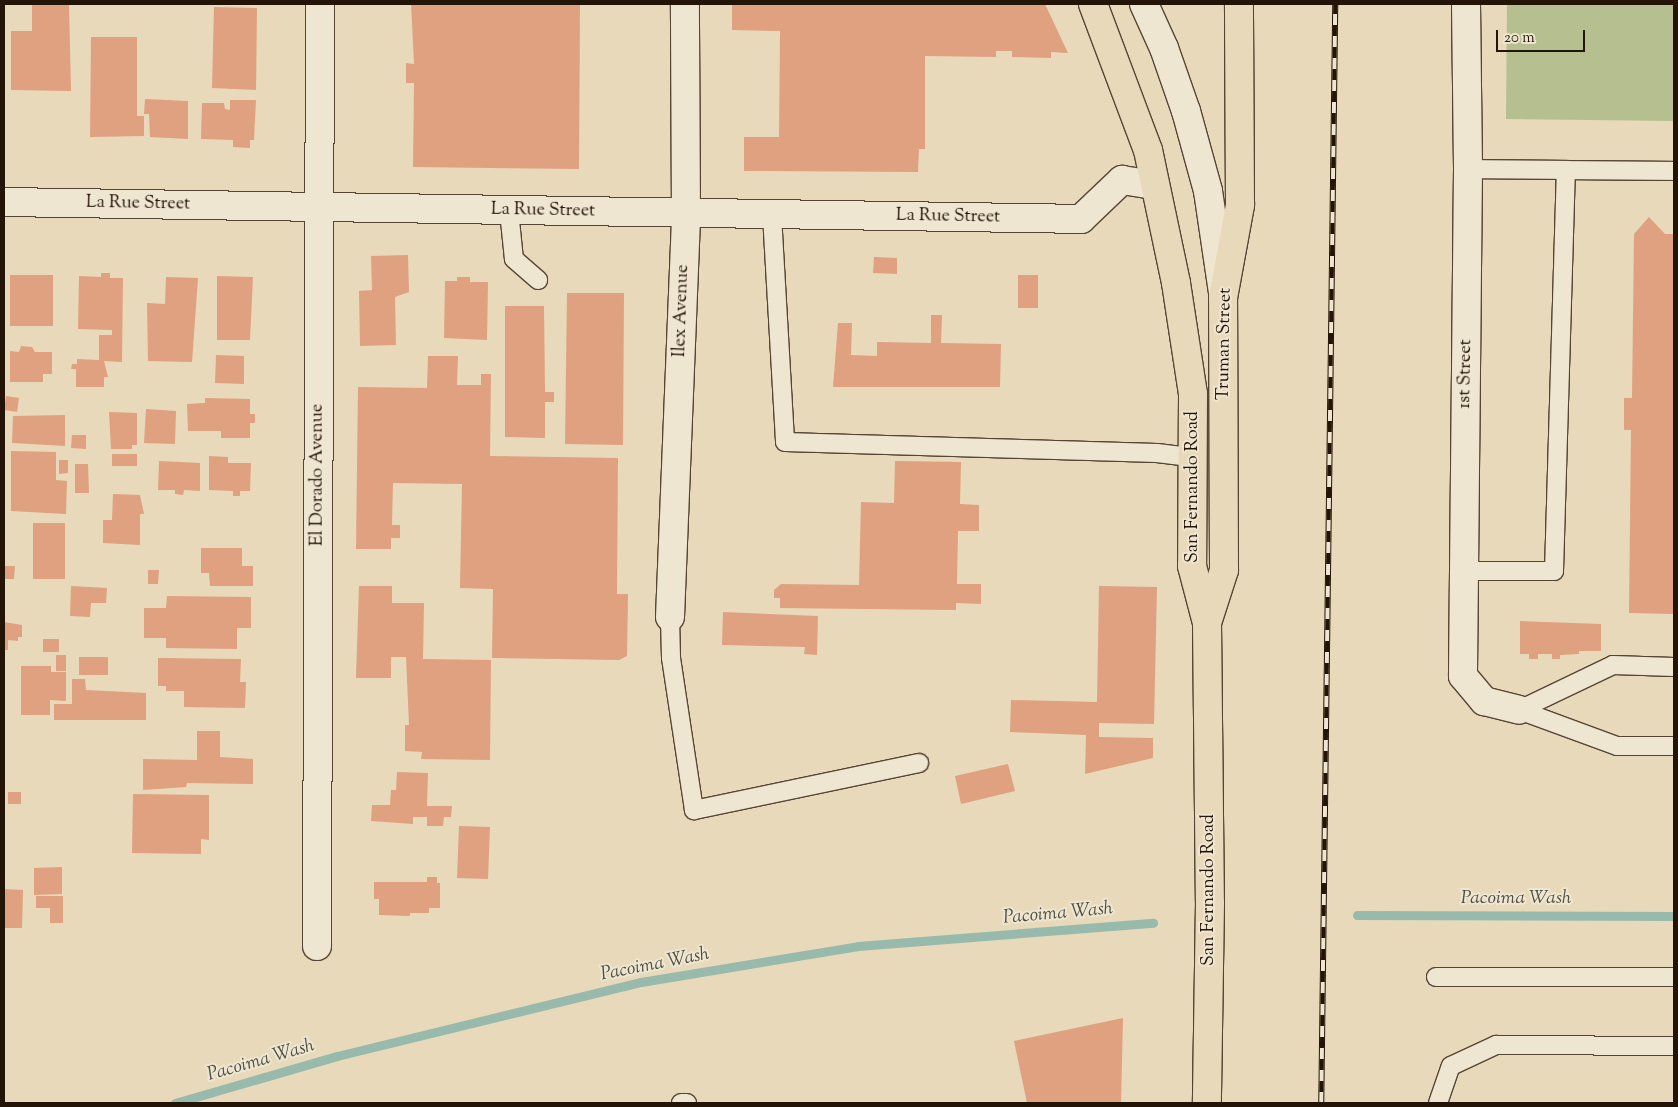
<!DOCTYPE html>
<style>
body{margin:0}
#map{position:relative;width:1678px;height:1107px;overflow:hidden;background:#e7d9b9;font-family:"Sorts Mill Goudy",serif}
div>[style]{position:absolute}
[style*='--x']{left:calc(var(--x)*1px);top:calc(var(--y)*1px);width:calc(var(--w)*1px);rotate:calc(var(--a)*1deg)}
.green>*{inset:0;background:#b5bf90}
.stream>*{height:9px;margin:-4.5px;padding:0 4.5px;transform-origin:4.5px;border-radius:4.5px;background:#97baad}
.building>*{inset:0;background:#dfa180}
.roads{filter:drop-shadow(1px 0 #554534) drop-shadow(-1px 0 #554534) drop-shadow(0 1px #554534) drop-shadow(0 -1px #554534)}
.lane>*{height:18px;margin:-9px;padding:0 9px;transform-origin:9px;border-radius:9px;background:#efe6d2}
.street>*{height:28px;margin:-14px;padding:0 14px;transform-origin:14px;border-radius:14px;background:#efe6d2}
.secondary>*{height:28px;margin:-14px;padding:0 14px;transform-origin:14px;border-radius:14px;background:#efe6d2}
.primary>*{height:28px;margin:-14px;padding:0 14px;transform-origin:14px;border-radius:14px;background:#e7d9b9}
.rail>*{height:5.5px;margin-top:-2.75px;transform-origin:0;background:repeating-linear-gradient(90deg,#efe6d2 0 11px,#241408 0 22px);box-sizing:border-box;border-block:1px solid #241408}
span{translate:-50% -50%;white-space:nowrap;text-align:center;line-height:1.15;-webkit-text-stroke:4px #efe6d2;paint-order:stroke}
.street-label{font-size:18px;color:#241408}
.water-label{font-size:19px;color:#4c4e42;font-style:italic}
.frame{position:absolute;inset:0;border:5px solid #241408;pointer-events:none}
.scale{position:absolute;left:1496px;top:30px;width:89px;height:22px;box-sizing:border-box;border:2px solid #241408;border-top:0;padding-left:6px;font-size:15px;line-height:18px;white-space:nowrap;color:#241408;-webkit-text-stroke:4px #efe6d2;paint-order:stroke}
</style>
<div id="map">
<div class="green">
<div style="clip-path:polygon(1507px 4px,1674px 4px,1674px 121px,1506px 119px)"></div>
</div>
<div class="stream">
<div style="--x:1357;--y:915;--w:317;--a:0.2"></div>
<div style="--x:175;--y:1103;--w:169;--a:-16.2"></div>
<div style="--x:337;--y:1056;--w:313;--a:-13.7"></div>
<div style="--x:641;--y:982;--w:220;--a:-9.4"></div>
<div style="--x:858;--y:946;--w:296;--a:-4.5"></div>
</div>
<div class="building">
<div style="clip-path:polygon(32px 4px,69px 4px,71px 91px,11px 90px,11px 31px,32px 31px)"></div>
<div style="clip-path:polygon(411px 4px,580px 4px,579px 169px,413px 167px,414px 83px,406px 83px,406px 63px,414px 64px)"></div>
<div style="clip-path:polygon(732px 4px,1045px 4px,1068px 53px,1051px 52px,1051px 58px,1012px 57px,1012px 51px,996px 51px,996px 57px,925px 56px,925px 149px,919px 149px,918px 172px,744px 171px,744px 137px,779px 137px,780px 31px,732px 30px)"></div>
<div style="clip-path:polygon(214px 7px,257px 8px,256px 90px,212px 88px)"></div>
<div style="clip-path:polygon(91px 37px,137px 37px,137px 116px,144px 116px,144px 136px,90px 137px)"></div>
<div style="clip-path:polygon(145px 99px,188px 101px,188px 139px,150px 137px,149px 114px,144px 114px)"></div>
<div style="clip-path:polygon(230px 100px,256px 100px,254px 140px,250px 140px,250px 148px,233px 147px,233px 140px,201px 139px,202px 103px,224px 103px,225px 109px,230px 110px)"></div>
<div style="clip-path:polygon(1649px 217px,1665px 234px,1674px 234px,1674px 614px,1629px 613px,1631px 430px,1624px 430px,1624px 398px,1632px 398px,1634px 234px)"></div>
<div style="clip-path:polygon(408px 255px,409px 292px,395px 297px,396px 345px,360px 346px,359px 291px,372px 290px,371px 256px)"></div>
<div style="clip-path:polygon(874px 257px,897px 258px,897px 274px,873px 273px)"></div>
<div style="clip-path:polygon(101px 273px,110px 273px,110px 278px,123px 278px,122px 362px,104px 361px,108px 377px,104px 377px,104px 387px,76px 387px,76px 369px,71px 369px,72px 364px,77px 364px,77px 359px,99px 360px,99px 335px,112px 335px,112px 330px,78px 329px,79px 276px,101px 277px)"></div>
<div style="clip-path:polygon(10px 275px,53px 275px,53px 326px,10px 326px)"></div>
<div style="clip-path:polygon(1018px 275px,1038px 275px,1038px 308px,1018px 308px)"></div>
<div style="clip-path:polygon(217px 276px,253px 277px,250px 340px,217px 340px)"></div>
<div style="clip-path:polygon(166px 277px,198px 278px,192px 362px,148px 361px,147px 303px,165px 304px)"></div>
<div style="clip-path:polygon(457px 277px,470px 277px,470px 282px,488px 282px,487px 340px,444px 338px,445px 281px,457px 281px)"></div>
<div style="clip-path:polygon(567px 293px,624px 293px,623px 445px,565px 444px)"></div>
<div style="clip-path:polygon(505px 306px,544px 306px,545px 392px,554px 392px,554px 402px,545px 402px,545px 438px,505px 437px)"></div>
<div style="clip-path:polygon(931px 315px,942px 315px,941px 343px,1001px 344px,1000px 387px,833px 387px,838px 323px,852px 323px,851px 355px,877px 356px,877px 342px,931px 343px)"></div>
<div style="clip-path:polygon(21px 346px,32px 347px,35px 352px,52px 352px,52px 374px,43px 374px,43px 382px,10px 382px,10px 351px,19px 352px)"></div>
<div style="clip-path:polygon(216px 355px,244px 356px,244px 384px,215px 383px)"></div>
<div style="clip-path:polygon(428px 356px,458px 356px,457px 385px,481px 385px,481px 374px,491px 374px,490px 456px,618px 458px,617px 594px,628px 594px,627px 656px,619px 660px,492px 658px,493px 589px,460px 588px,462px 484px,393px 483px,392px 525px,400px 525px,400px 538px,391px 538px,391px 549px,356px 549px,358px 387px,427px 388px)"></div>
<div style="clip-path:polygon(6px 396px,19px 398px,17px 412px,4px 410px)"></div>
<div style="clip-path:polygon(205px 398px,250px 399px,250px 414px,255px 414px,255px 423px,250px 423px,250px 438px,221px 438px,221px 431px,188px 431px,187px 404px,205px 403px)"></div>
<div style="clip-path:polygon(146px 409px,176px 411px,175px 444px,144px 443px)"></div>
<div style="clip-path:polygon(109px 412px,137px 413px,137px 445px,132px 445px,132px 449px,111px 449px)"></div>
<div style="clip-path:polygon(65px 415px,65px 446px,12px 443px,13px 416px)"></div>
<div style="clip-path:polygon(72px 435px,86px 435px,86px 449px,71px 448px)"></div>
<div style="clip-path:polygon(11px 451px,56px 452px,56px 480px,67px 481px,66px 514px,11px 511px)"></div>
<div style="clip-path:polygon(112px 454px,137px 454px,137px 466px,112px 466px)"></div>
<div style="clip-path:polygon(209px 456px,228px 457px,228px 463px,251px 463px,250px 491px,240px 491px,240px 496px,233px 496px,233px 491px,209px 490px)"></div>
<div style="clip-path:polygon(59px 460px,68px 460px,68px 473px,59px 474px)"></div>
<div style="clip-path:polygon(159px 461px,200px 463px,200px 491px,184px 490px,183px 495px,175px 494px,175px 490px,158px 490px)"></div>
<div style="clip-path:polygon(895px 461px,961px 462px,960px 504px,979px 505px,979px 531px,958px 531px,957px 584px,981px 584px,981px 604px,956px 603px,956px 610px,953px 610px,780px 608px,780px 598px,774px 598px,774px 590px,781px 584px,859px 585px,861px 502px,894px 503px)"></div>
<div style="clip-path:polygon(75px 464px,88px 464px,89px 493px,75px 493px)"></div>
<div style="clip-path:polygon(113px 494px,140px 495px,144px 514px,140px 514px,140px 545px,103px 543px,103px 520px,112px 520px)"></div>
<div style="clip-path:polygon(33px 523px,65px 523px,65px 579px,33px 579px)"></div>
<div style="clip-path:polygon(201px 548px,242px 548px,242px 566px,253px 566px,253px 586px,210px 586px,209px 573px,201px 573px)"></div>
<div style="clip-path:polygon(4px 566px,15px 566px,14px 579px,4px 579px)"></div>
<div style="clip-path:polygon(148px 570px,159px 570px,158px 584px,148px 584px)"></div>
<div style="clip-path:polygon(71px 586px,107px 588px,106px 603px,91px 603px,90px 617px,70px 616px)"></div>
<div style="clip-path:polygon(359px 586px,392px 586px,392px 603px,424px 603px,423px 659px,491px 660px,490px 760px,421px 759px,422px 752px,405px 751px,405px 725px,409px 725px,406px 657px,391px 657px,391px 678px,356px 678px)"></div>
<div style="clip-path:polygon(1099px 586px,1157px 587px,1154px 724px,1099px 723px,1099px 737px,1153px 738px,1153px 758px,1085px 774px,1086px 735px,1010px 732px,1011px 700px,1097px 702px)"></div>
<div style="clip-path:polygon(167px 596px,251px 597px,251px 628px,237px 628px,237px 649px,166px 648px,166px 638px,144px 638px,144px 608px,166px 608px)"></div>
<div style="clip-path:polygon(723px 612px,818px 616px,817px 655px,804px 654px,805px 647px,722px 645px)"></div>
<div style="clip-path:polygon(1520px 621px,1601px 624px,1601px 651px,1579px 651px,1579px 654px,1560px 655px,1560px 659px,1552px 659px,1552px 654px,1538px 654px,1538px 659px,1529px 659px,1529px 654px,1520px 654px)"></div>
<div style="clip-path:polygon(4px 622px,22px 625px,22px 637px,18px 637px,18px 641px,8px 640px,8px 650px,4px 650px)"></div>
<div style="clip-path:polygon(43px 639px,59px 639px,59px 652px,43px 652px)"></div>
<div style="clip-path:polygon(56px 655px,66px 655px,66px 671px,56px 671px)"></div>
<div style="clip-path:polygon(79px 657px,108px 657px,108px 675px,79px 675px)"></div>
<div style="clip-path:polygon(158px 658px,241px 659px,240px 682px,246px 682px,245px 708px,184px 707px,184px 691px,166px 691px,166px 686px,158px 686px)"></div>
<div style="clip-path:polygon(21px 666px,51px 666px,51px 672px,66px 672px,66px 701px,50px 700px,50px 715px,21px 715px)"></div>
<div style="clip-path:polygon(72px 679px,85px 679px,86px 690px,146px 693px,146px 720px,54px 720px,54px 704px,72px 704px)"></div>
<div style="clip-path:polygon(197px 731px,220px 731px,220px 757px,253px 759px,253px 784px,187px 783px,186px 787px,143px 790px,143px 759px,197px 760px)"></div>
<div style="clip-path:polygon(1008px 764px,1015px 791px,961px 804px,955px 776px)"></div>
<div style="clip-path:polygon(397px 772px,428px 773px,427px 806px,452px 806px,451px 817px,444px 817px,443px 826px,427px 826px,427px 817px,413px 817px,413px 824px,371px 821px,372px 805px,390px 805px,391px 790px,396px 790px)"></div>
<div style="clip-path:polygon(8px 792px,21px 792px,21px 804px,8px 804px)"></div>
<div style="clip-path:polygon(133px 794px,209px 795px,209px 840px,201px 839px,201px 854px,132px 853px)"></div>
<div style="clip-path:polygon(459px 826px,490px 827px,488px 879px,457px 878px)"></div>
<div style="clip-path:polygon(62px 867px,62px 894px,34px 895px,34px 868px)"></div>
<div style="clip-path:polygon(427px 877px,437px 877px,437px 883px,440px 883px,440px 908px,429px 908px,429px 913px,410px 913px,410px 916px,379px 915px,379px 899px,374px 899px,374px 882px,427px 882px)"></div>
<div style="clip-path:polygon(4px 889px,23px 890px,22px 928px,4px 928px)"></div>
<div style="clip-path:polygon(36px 896px,63px 896px,63px 923px,50px 923px,50px 908px,36px 908px)"></div>
<div style="clip-path:polygon(1123px 1018px,1121px 1103px,1027px 1103px,1014px 1041px)"></div>
</div>
<div class="roads">
<div class="lane">
<div style="--x:1566;--y:170;--w:108;--a:0.5"></div>
<div style="--x:509;--y:211;--w:48;--a:84.1"></div>
<div style="--x:514;--y:259;--w:32;--a:41"></div>
<div style="--x:772;--y:215;--w:227;--a:86.7"></div>
<div style="--x:785;--y:442;--w:372;--a:1.7"></div>
<div style="--x:1157;--y:453;--w:35;--a:7"></div>
<div style="--x:1463;--y:571;--w:91;--a:0"></div>
<div style="--x:1554;--y:571;--w:401;--a:-88.3"></div>
<div style="--x:1566;--y:170;--w:98;--a:-179.4"></div>
<div style="--x:670;--y:617;--w:41;--a:88.6"></div>
<div style="--x:671;--y:658;--w:154;--a:81.4"></div>
<div style="--x:694;--y:810;--w:230;--a:-11.8"></div>
<div style="--x:1519;--y:710;--w:104;--a:-25.6"></div>
<div style="--x:1613;--y:665;--w:61;--a:1.9"></div>
<div style="--x:1519;--y:710;--w:104;--a:20.2"></div>
<div style="--x:1617;--y:746;--w:57;--a:0"></div>
<div style="--x:1436;--y:977;--w:238;--a:0"></div>
<div style="--x:681;--y:1103;--w:6;--a:0"></div>
<div style="--x:1438;--y:1103;--w:39;--a:-71"></div>
<div style="--x:1451;--y:1066;--w:50;--a:-25"></div>
<div style="--x:1496;--y:1045;--w:178;--a:0.3"></div>
</div>
<div class="street">
<div style="--x:1466;--y:4;--w:165;--a:89.3"></div>
<div style="--x:1468;--y:169;--w:507;--a:90.57"></div>
<div style="--x:1463;--y:676;--w:33;--a:50"></div>
<div style="--x:1484;--y:701;--w:36;--a:14"></div>
<div style="--x:4;--y:202;--w:1077;--a:0.9"></div>
<div style="--x:1081;--y:219;--w:57;--a:-43.6"></div>
<div style="--x:1122;--y:180;--w:33;--a:9"></div>
<div style="--x:670;--y:617;--w:402;--a:-87.7"></div>
<div style="--x:686;--y:215;--w:211;--a:-90.3"></div>
<div style="--x:317;--y:946;--w:942;--a:-89.82"></div>
</div>
<div class="secondary">
<div style="--x:1144;--y:4;--w:48;--a:65.6"></div>
<div style="--x:1164;--y:48;--w:67;--a:70.8"></div>
<div style="--x:1186;--y:111;--w:83;--a:74.6"></div>
<div style="--x:1208;--y:191;--w:102;--a:81.6"></div>
</div>
<div class="primary">
<div style="--x:1093;--y:4;--w:156;--a:69.4"></div>
<div style="--x:1148;--y:150;--w:136;--a:78.1"></div>
<div style="--x:1176;--y:283;--w:112;--a:81.3"></div>
<div style="--x:1193;--y:394;--w:172;--a:90.3"></div>
<div style="--x:1192;--y:566;--w:59;--a:75.3"></div>
<div style="--x:1207;--y:623;--w:280;--a:89.4"></div>
<div style="--x:1210;--y:903;--w:200;--a:90.9"></div>
<div style="--x:1207;--y:623;--w:56;--a:-72.2"></div>
<div style="--x:1224;--y:570;--w:272;--a:-90.2"></div>
<div style="--x:1223;--y:298;--w:95;--a:-79.6"></div>
<div style="--x:1240;--y:205;--w:201;--a:-90.3"></div>
</div>
</div>
<div class="rail">
<div style="--x:1321;--y:1103;--w:1099;--a:-89.27"></div>
</div>
<div class="street-label">
<span style="left:138px;top:204px;rotate:1deg">La Rue Street</span>
<span style="left:543px;top:211px;rotate:1deg">La Rue Street</span>
<span style="left:948px;top:217px;rotate:1deg">La Rue Street</span>
<span style="left:682px;top:311px;rotate:-88deg">Ilex Avenue</span>
<span style="left:1225px;top:344px;rotate:-89deg">Truman Street</span>
<span style="left:1466px;top:374px;rotate:-89deg">1st Street</span>
<span style="left:318px;top:475px;rotate:-90deg">El Dorado Avenue</span>
<span style="left:1193px;top:487px;rotate:-90deg">San Fernando Road</span>
<span style="left:1209px;top:890px;rotate:-90deg">San Fernando Road</span>
</div>
<div class="water-label">
<span style="left:1516px;top:899px">Pacoima Wash</span>
<span style="left:1058px;top:914px;rotate:-5deg">Pacoima Wash</span>
<span style="left:655px;top:965px;rotate:-11deg">Pacoima Wash</span>
<span style="left:261px;top:1061px;rotate:-16deg">Pacoima Wash</span>
</div>
<div class="frame"></div>
<div class="scale">20 m</div>
</div>
